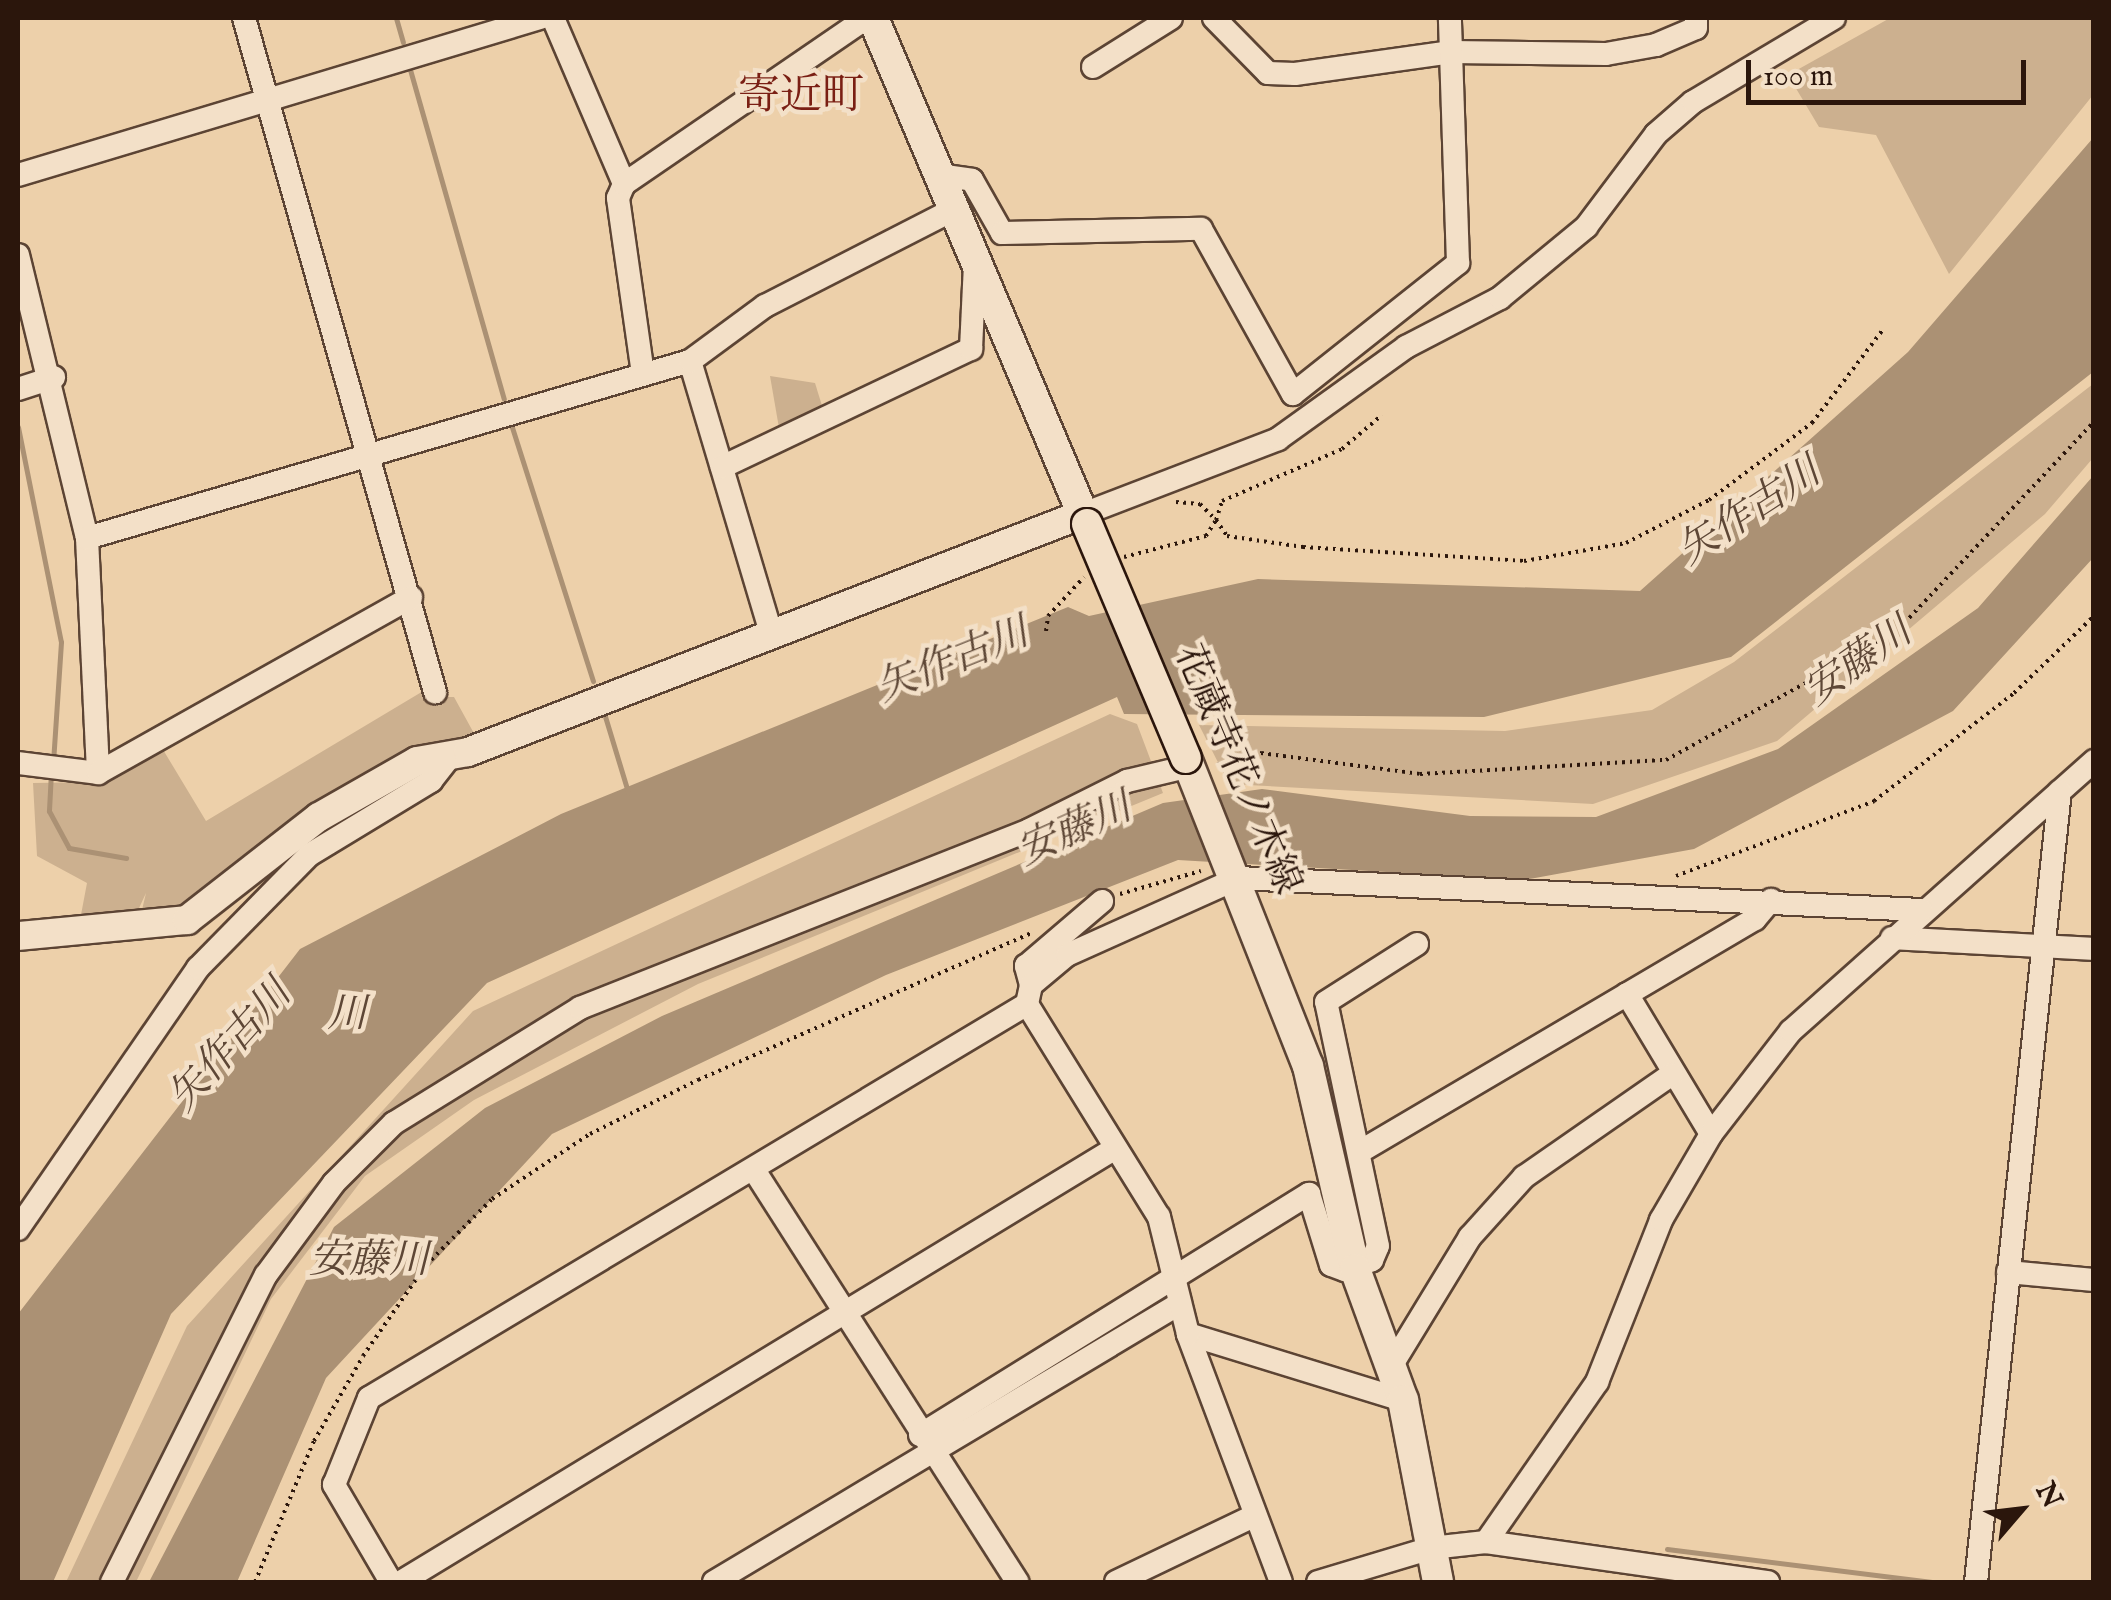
<!DOCTYPE html>
<meta charset="utf-8">
<style>
body{margin:0}
#map{position:relative;width:2111px;height:1600px;overflow:hidden;background:#edd0aa;font-family:"IM FELL English","Noto Serif JP",serif}
div>[style]{position:absolute}
[style*='--x']{left:calc(var(--x)*1px);top:calc(var(--y)*1px);width:calc(var(--w)*1px);rotate:calc(var(--a)*1deg)}
.green>*{inset:0;background:#ccb08f}
.water>*{inset:0;background:#ab9174}
.stream>*{height:5px;margin:-2.5px;padding:0 2.5px;transform-origin:2.5px;border-radius:2.5px;background:#ab9174}
.path>*{height:4px;margin-top:-2px;transform-origin:0;background:repeating-linear-gradient(90deg,#2b160c 0 2.5px,transparent 0 7.5px)}
.roads{filter:drop-shadow(2px 0 #5c4434) drop-shadow(-2px 0 #5c4434) drop-shadow(0 2px #5c4434) drop-shadow(0 -2px #5c4434)}
.minor>*{height:22px;margin:-11px;padding:0 11px;transform-origin:11px;border-radius:11px;background:#f3e0c8}
.tertiary>*{height:28px;margin:-14px;padding:0 14px;transform-origin:14px;border-radius:14px;background:#f3e0c8}
.secondary>*{height:30px;margin:-15px;padding:0 15px;transform-origin:15px;border-radius:15px;background:#f3e0c8}
.bridges{filter:drop-shadow(2px 0 #2b160c) drop-shadow(-2px 0 #2b160c) drop-shadow(0 2px #2b160c) drop-shadow(0 -2px #2b160c)}
.secondary-bridge>*{height:30px;margin:-15px;padding:0 15px;transform-origin:15px;border-radius:15px;background:#f3e0c8}
span{translate:-50% -50%;white-space:nowrap;text-align:center;line-height:1.15;-webkit-text-stroke:9px #f3e0c8;paint-order:stroke}
.street-label{font-size:38px;color:#2b160c}
.water-label{font-size:40px;color:#5e4736;font-style:italic}
.quarter-label{font-size:42px;color:#7a1f14}
.frame{position:absolute;inset:0;border:20px solid #2b160c;pointer-events:none}
.north{position:absolute;left:1971px;top:1460px;width:100px;height:100px;-webkit-text-stroke:8px #f3e0c8;paint-order:stroke;rotate:62deg;font-size:28px;font-weight:700;line-height:40px;text-align:center;color:#2b160c}
.north::after{content:'';display:block;margin:auto;width:35px;height:45px;background:#2b160c;clip-path:polygon(50% 0,100% 100%,50% 72%,0 100%)}
.scale{position:absolute;left:1746px;top:60px;width:280px;height:45px;box-sizing:border-box;border:5px solid #2b160c;border-top:0;padding-left:12px;font-size:30px;line-height:35px;white-space:nowrap;color:#2b160c;-webkit-text-stroke:8px #f3e0c8;paint-order:stroke}
</style>
<div id="map">
<div class="green">
<div style="clip-path:polygon(1890px 18px,2093px 18px,2093px 95px,1949px 274px,1876px 135px,1819px 127px,1788px 75px)"></div>
<div style="clip-path:polygon(770px 376px,815px 383px,823px 409px,779px 428px)"></div>
<div style="clip-path:polygon(2093px 384px,2093px 458px,2045px 514px,1777px 741px,1593px 804px,1229px 784px,1199px 725px,1505px 731px,1652px 710px,1734px 662px)"></div>
<div style="clip-path:polygon(440px 681px,447px 690px,439px 697px,454px 697px,476px 737px,193px 905px,141px 914px,146px 893px,134px 919px,80px 920px,87px 883px,37px 856px,33px 783px,100px 782px,162px 748px,206px 821px)"></div>
<div style="clip-path:polygon(1110px 714px,1137px 724px,1163px 793px,698px 984px,474px 1100px,365px 1176px,271px 1299px,136px 1582px,66px 1582px,187px 1326px,473px 1011px)"></div>
</div>
<div class="water">
<div style="clip-path:polygon(2093px 138px,2093px 372px,1731px 657px,1484px 717px,1124px 714px,1117px 697px,487px 983px,171px 1314px,53px 1582px,18px 1582px,18px 1314px,300px 949px,561px 814px,1068px 607px,1089px 616px,1258px 579px,1640px 591px,1908px 352px)"></div>
<div style="clip-path:polygon(2093px 476px,2093px 558px,1953px 711px,1694px 849px,1524px 880px,1178px 860px,886px 975px,552px 1134px,326px 1378px,237px 1582px,149px 1582px,334px 1227px,485px 1108px,662px 1016px,1163px 803px,1262px 789px,1470px 816px,1596px 817px,1778px 749px,1978px 608px)"></div>
</div>
<div class="stream">
<div style="--x:396;--y:18;--w:25;--a:74"></div>
<div style="--x:409;--y:66;--w:346;--a:74.1"></div>
<div style="--x:510;--y:421;--w:273;--a:72.3"></div>
<div style="--x:18;--y:427;--w:219;--a:78.7"></div>
<div style="--x:61;--y:642;--w:119;--a:93.8"></div>
<div style="--x:604;--y:713;--w:83;--a:73.1"></div>
<div style="--x:51;--y:772;--w:39;--a:93"></div>
<div style="--x:49;--y:811;--w:42;--a:61.6"></div>
<div style="--x:69;--y:848;--w:58;--a:10"></div>
<div style="--x:1667;--y:1549;--w:267;--a:7.1"></div>
</div>
<div class="path">
<div style="--x:1176;--y:502;--w:24;--a:5"></div>
<div style="--x:1200;--y:504;--w:23;--a:45"></div>
<div style="--x:1216;--y:520;--w:20;--a:-72"></div>
<div style="--x:1222;--y:501;--w:131;--a:-23.4"></div>
<div style="--x:1342;--y:449;--w:52;--a:-40.4"></div>
<div style="--x:1216;--y:520;--w:19;--a:55"></div>
<div style="--x:1227;--y:536;--w:77;--a:8.2"></div>
<div style="--x:1303;--y:547;--w:221;--a:3.6"></div>
<div style="--x:1524;--y:561;--w:104;--a:-10"></div>
<div style="--x:1626;--y:543;--w:93;--a:-27.4"></div>
<div style="--x:1709;--y:500;--w:129;--a:-36.8"></div>
<div style="--x:1812;--y:423;--w:119;--a:-52.8"></div>
<div style="--x:1124;--y:557;--w:85;--a:-14.4"></div>
<div style="--x:1206;--y:536;--w:19;--a:-58"></div>
<div style="--x:1046;--y:631;--w:15;--a:-82"></div>
<div style="--x:1048;--y:616;--w:53;--a:-47.3"></div>
<div style="--x:1217;--y:765;--w:46;--a:-15.3"></div>
<div style="--x:1261;--y:753;--w:160;--a:7.5"></div>
<div style="--x:1420;--y:774;--w:246;--a:-3.3"></div>
<div style="--x:1666;--y:760;--w:260;--a:-28.9"></div>
<div style="--x:1894;--y:634;--w:291;--a:-46.7"></div>
<div style="--x:1676;--y:876;--w:212;--a:-20.7"></div>
<div style="--x:1874;--y:801;--w:177;--a:-37.6"></div>
<div style="--x:2014;--y:693;--w:111;--a:-43.9"></div>
<div style="--x:1120;--y:894;--w:84;--a:-15.9"></div>
<div style="--x:255;--y:1582;--w:153;--a:-67.3"></div>
<div style="--x:314;--y:1441;--w:98;--a:-60"></div>
<div style="--x:363;--y:1356;--w:111;--a:-55.3"></div>
<div style="--x:426;--y:1265;--w:93;--a:-45"></div>
<div style="--x:492;--y:1199;--w:118;--a:-33.6"></div>
<div style="--x:590;--y:1134;--w:121;--a:-26.6"></div>
<div style="--x:698;--y:1080;--w:366;--a:-23.8"></div>
</div>
<div class="roads">
<div class="minor">
<div style="--x:244;--y:18;--w:701;--a:74.18"></div>
<div style="--x:553;--y:18;--w:181;--a:66.8"></div>
<div style="--x:1214;--y:18;--w:77;--a:45.5"></div>
<div style="--x:1268;--y:73;--w:27;--a:2"></div>
<div style="--x:1295;--y:74;--w:158;--a:-8"></div>
<div style="--x:1451;--y:52;--w:155;--a:0.7"></div>
<div style="--x:1606;--y:54;--w:51;--a:-10.2"></div>
<div style="--x:1656;--y:45;--w:43;--a:-23"></div>
<div style="--x:1696;--y:28;--w:10;--a:-90"></div>
<div style="--x:1093;--y:67;--w:92;--a:-32.1"></div>
<div style="--x:18;--y:175;--w:545;--a:-16.74"></div>
<div style="--x:938;--y:175;--w:34;--a:8"></div>
<div style="--x:972;--y:180;--w:61;--a:60.5"></div>
<div style="--x:1002;--y:233;--w:199;--a:-1.2"></div>
<div style="--x:1201;--y:229;--w:189;--a:60.9"></div>
<div style="--x:1293;--y:394;--w:211;--a:-38.4"></div>
<div style="--x:1458;--y:263;--w:245;--a:-91.9"></div>
<div style="--x:18;--y:255;--w:291;--a:76.3"></div>
<div style="--x:87;--y:538;--w:235;--a:87.3"></div>
<div style="--x:690;--y:361;--w:283;--a:73.4"></div>
<div style="--x:643;--y:374;--w:178;--a:-98.1"></div>
<div style="--x:618;--y:198;--w:15;--a:-67"></div>
<div style="--x:624;--y:184;--w:293;--a:-34.4"></div>
<div style="--x:18;--y:389;--w:38;--a:-18"></div>
<div style="--x:722;--y:467;--w:276;--a:-25.4"></div>
<div style="--x:971;--y:349;--w:85;--a:-87.3"></div>
<div style="--x:1083;--y:514;--w:209;--a:-21"></div>
<div style="--x:1278;--y:439;--w:158;--a:-35.7"></div>
<div style="--x:1406;--y:347;--w:106;--a:-27.5"></div>
<div style="--x:1500;--y:298;--w:112;--a:-39.5"></div>
<div style="--x:1586;--y:227;--w:116;--a:-53"></div>
<div style="--x:1656;--y:134;--w:49;--a:-40.9"></div>
<div style="--x:1693;--y:102;--w:164;--a:-30.8"></div>
<div style="--x:87;--y:538;--w:628;--a:-16.36"></div>
<div style="--x:690;--y:361;--w:93;--a:-36.3"></div>
<div style="--x:765;--y:306;--w:211;--a:-27.1"></div>
<div style="--x:18;--y:763;--w:81;--a:7.1"></div>
<div style="--x:98;--y:773;--w:359;--a:-29.3"></div>
<div style="--x:1892;--y:938;--w:202;--a:3.1"></div>
<div style="--x:1031;--y:985;--w:20;--a:-105"></div>
<div style="--x:1026;--y:966;--w:100;--a:-40.5"></div>
<div style="--x:1627;--y:994;--w:163;--a:59"></div>
<div style="--x:1361;--y:1151;--w:457;--a:-30.5"></div>
<div style="--x:1755;--y:919;--w:25;--a:-50"></div>
<div style="--x:754;--y:1170;--w:489;--a:57.4"></div>
<div style="--x:18;--y:1229;--w:317;--a:-55.4"></div>
<div style="--x:198;--y:968;--w:158;--a:-45.5"></div>
<div style="--x:309;--y:855;--w:143;--a:-31.2"></div>
<div style="--x:431;--y:781;--w:28;--a:-52"></div>
<div style="--x:2008;--y:1272;--w:86;--a:5.3"></div>
<div style="--x:1188;--y:1334;--w:225;--a:17.1"></div>
<div style="--x:1393;--y:1363;--w:148;--a:-58.6"></div>
<div style="--x:1470;--y:1237;--w:81;--a:-48"></div>
<div style="--x:1524;--y:1177;--w:180;--a:-34.8"></div>
<div style="--x:920;--y:1435;--w:458;--a:-31.8"></div>
<div style="--x:1309;--y:1194;--w:74;--a:72.8"></div>
<div style="--x:1331;--y:1265;--w:15;--a:20"></div>
<div style="--x:1345;--y:1270;--w:29;--a:-20"></div>
<div style="--x:1372;--y:1260;--w:15;--a:-67"></div>
<div style="--x:1378;--y:1246;--w:249;--a:-102"></div>
<div style="--x:1326;--y:1002;--w:108;--a:-32.5"></div>
<div style="--x:1486;--y:1542;--w:195;--a:-55.2"></div>
<div style="--x:1597;--y:1382;--w:174;--a:-68.4"></div>
<div style="--x:1661;--y:1220;--w:99;--a:-59.8"></div>
<div style="--x:1711;--y:1134;--w:130;--a:-52.2"></div>
<div style="--x:1791;--y:1031;--w:406;--a:-41.7"></div>
<div style="--x:112;--y:1582;--w:343;--a:-63.4"></div>
<div style="--x:266;--y:1275;--w:114;--a:-53.5"></div>
<div style="--x:334;--y:1183;--w:85;--a:-45"></div>
<div style="--x:394;--y:1123;--w:219;--a:-31.7"></div>
<div style="--x:580;--y:1008;--w:483;--a:-21.6"></div>
<div style="--x:1029;--y:830;--w:110;--a:-26.6"></div>
<div style="--x:1127;--y:781;--w:65;--a:-13.4"></div>
<div style="--x:391;--y:1582;--w:113;--a:-120.4"></div>
<div style="--x:334;--y:1485;--w:94;--a:-68.1"></div>
<div style="--x:369;--y:1398;--w:767;--a:-30.91"></div>
<div style="--x:401;--y:1582;--w:834;--a:-31.27"></div>
<div style="--x:714;--y:1582;--w:542;--a:-30.87"></div>
<div style="--x:1116;--y:1582;--w:153;--a:-25.6"></div>
<div style="--x:1281;--y:1582;--w:265;--a:-110.6"></div>
<div style="--x:1188;--y:1334;--w:121;--a:-103.9"></div>
<div style="--x:1159;--y:1217;--w:251;--a:-121.8"></div>
<div style="--x:1027;--y:1004;--w:19;--a:-78"></div>
<div style="--x:1031;--y:985;--w:47;--a:-39.8"></div>
<div style="--x:1067;--y:955;--w:188;--a:-24.2"></div>
<div style="--x:1238;--y:878;--w:684;--a:2.68"></div>
<div style="--x:1318;--y:1582;--w:118;--a:-16.7"></div>
<div style="--x:1431;--y:1548;--w:55;--a:-6.2"></div>
<div style="--x:1486;--y:1542;--w:285;--a:8.1"></div>
<div style="--x:1976;--y:1582;--w:795;--a:-83.94"></div>
</div>
<div class="tertiary">
<div style="--x:18;--y:936;--w:170;--a:-5.4"></div>
<div style="--x:187;--y:920;--w:167;--a:-38"></div>
<div style="--x:319;--y:817;--w:113;--a:-29.7"></div>
<div style="--x:417;--y:761;--w:52;--a:-10"></div>
<div style="--x:468;--y:752;--w:659;--a:-21.16"></div>
</div>
<div class="secondary">
<div style="--x:873;--y:18;--w:549;--a:67.08"></div>
<div style="--x:1186;--y:758;--w:331;--a:68.4"></div>
<div style="--x:1308;--y:1066;--w:208;--a:77"></div>
<div style="--x:1355;--y:1269;--w:140;--a:69.9"></div>
<div style="--x:1403;--y:1400;--w:185;--a:79.1"></div>
</div>
</div>
<div class="bridges">
<div class="secondary-bridge">
<div style="--x:1087;--y:524;--w:254;--a:67.1"></div>
</div>
</div>
<div class="street-label">
<span style="left:1236px;top:770px;rotate:67deg">花蔵寺花ノ木線</span>
</div>
<div class="water-label">
<span style="left:1750px;top:513px;rotate:-33deg">矢作古川</span>
<span style="left:953px;top:662px;rotate:-22deg">矢作古川</span>
<span style="left:1859px;top:663px;rotate:-35deg">安藤川</span>
<span style="left:1075px;top:831px;rotate:-24deg">安藤川</span>
<span style="left:347px;top:1016px">川</span>
<span style="left:231px;top:1047px;rotate:-48deg">矢作古川</span>
<span style="left:369px;top:1262px">安藤川</span>
</div>
<div class="quarter-label">
<span style="left:801px;top:97px">寄近町</span>
</div>
<div class="frame"></div>
<div class="north">N</div>
<div class="scale">100 m</div>
</div>
